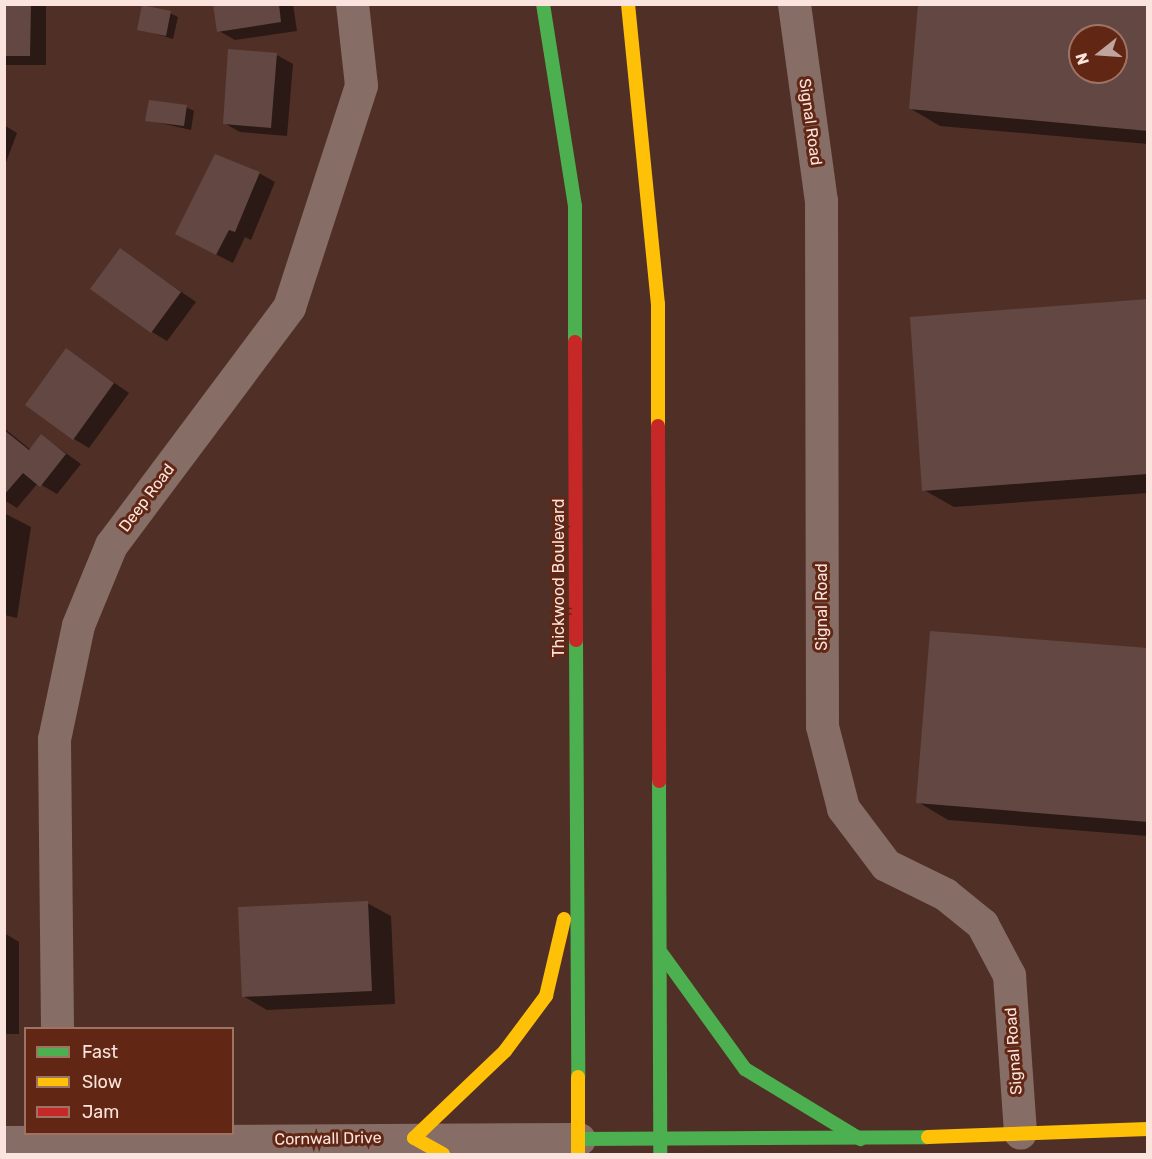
<!DOCTYPE html>
<style>
body{margin:0}
#map{position:relative;width:1152px;height:1159px;overflow:hidden;background:#503026;font-family:Rubik,sans-serif}
div>[style]{position:absolute}
[style*='--x']{left:calc(var(--x)*1px);top:calc(var(--y)*1px);width:calc(var(--w)*1px);rotate:calc(var(--a)*1deg)}
.shadow>*{inset:0;background:#0007}
.building>*{inset:0;background:#634743}
.street>*{height:33px;margin:-16.5px;padding:0 16.5px;transform-origin:16.5px;border-radius:16.5px;background:#866d66}
.fast>*{height:14px;margin:-7px;padding:0 7px;transform-origin:7px;border-radius:7px;background:#4caf50}
.slow>*{height:14px;margin:-7px;padding:0 7px;transform-origin:7px;border-radius:7px;background:#ffc107}
.jam>*{height:14px;margin:-7px;padding:0 7px;transform-origin:7px;border-radius:7px;background:#c62828}
span{translate:-50% -50%;white-space:nowrap;text-align:center;line-height:1.15;-webkit-text-stroke:6px #612714;paint-order:stroke}
.street-label{font-size:16px;color:#fbe4dd}
.frame{position:absolute;inset:0;border:6px solid #fbe4dd;pointer-events:none}
.legend{position:absolute;left:24px;top:1027px;width:210px;height:108px;box-sizing:border-box;background:#612714;border:2px solid #9f7364;margin:0;padding:8px 10px;list-style:none;font-size:18px;color:#fbe4dd}
.legend li{display:flex;align-items:center;gap:12px;height:30px}
.legend b{width:30px;border:2px solid #9f7364}
.north{position:absolute;left:1068px;top:24px;width:60px;height:60px;box-sizing:border-box;background:#612714;border:2px solid #9f7364;border-radius:50%;rotate:253deg;font-size:16px;font-weight:700;line-height:24px;text-align:center;color:#fbe4dd}
.north::after{content:'';display:block;margin:auto;width:21px;height:27px;background:#bfa59d;clip-path:polygon(50% 0,100% 100%,50% 72%,0 100%)}
</style>
<div id="map">
<div class="shadow">
<div style="clip-path:polygon(4px 4px,46px 4px,46px 65px,4px 65px)"></div>
<div style="clip-path:polygon(215px 4px,293px 4px,297px 31px,235px 40px,219px 31px)"></div>
<div style="clip-path:polygon(evenodd,1148px 4px,1148px 144px,940px 126px,911px 109px,1148px 4px,1080px 36px,1116px 36px,1116px 72px,1080px 72px,1080px 36px)"></div>
<div style="clip-path:polygon(170px 13px,178px 17px,173px 39px,139px 29px)"></div>
<div style="clip-path:polygon(277px 55px,293px 64px,287px 136px,240px 132px,224px 123px)"></div>
<div style="clip-path:polygon(186px 107px,194px 111px,191px 130px,147px 120px)"></div>
<div style="clip-path:polygon(4px 125px,17px 133px,4px 168px)"></div>
<div style="clip-path:polygon(259px 173px,275px 182px,251px 240px,245px 237px,233px 263px,193px 243px)"></div>
<div style="clip-path:polygon(121px 250px,196px 302px,167px 341px,152px 332px)"></div>
<div style="clip-path:polygon(1148px 301px,1148px 493px,954px 507px,924px 490px)"></div>
<div style="clip-path:polygon(67px 350px,129px 393px,89px 448px,74px 439px)"></div>
<div style="clip-path:polygon(4px 428px,31px 450px,42px 436px,81px 464px,57px 494px,38px 483px,17px 508px,4px 500px)"></div>
<div style="clip-path:polygon(4px 513px,31px 527px,17px 618px,4px 615px)"></div>
<div style="clip-path:polygon(1148px 650px,1148px 836px,948px 820px,918px 802px)"></div>
<div style="clip-path:polygon(367px 903px,391px 916px,395px 1004px,267px 1010px,243px 996px)"></div>
<div style="clip-path:polygon(4px 908px,6px 934px,19px 942px,19px 1034px,4px 1034px)"></div>
</div>
<div class="building">
<div style="clip-path:polygon(4px 4px,31px 4px,30px 56px,4px 56px)"></div>
<div style="clip-path:polygon(213px 4px,279px 4px,281px 22px,217px 32px)"></div>
<div style="clip-path:polygon(evenodd,918px 4px,1148px 4px,1148px 131px,909px 109px,918px 4px,1080px 36px,1116px 36px,1116px 72px,1080px 72px,1080px 36px)"></div>
<div style="clip-path:polygon(142px 5px,171px 11px,166px 36px,137px 30px)"></div>
<div style="clip-path:polygon(228px 49px,277px 53px,271px 128px,223px 124px)"></div>
<div style="clip-path:polygon(149px 100px,187px 105px,184px 126px,145px 121px)"></div>
<div style="clip-path:polygon(215px 154px,260px 172px,235px 232px,229px 230px,216px 255px,175px 234px)"></div>
<div style="clip-path:polygon(120px 248px,181px 292px,151px 333px,90px 289px)"></div>
<div style="clip-path:polygon(1148px 299px,1148px 474px,922px 491px,910px 317px)"></div>
<div style="clip-path:polygon(66px 348px,114px 383px,73px 440px,25px 405px)"></div>
<div style="clip-path:polygon(4px 430px,29px 450px,41px 434px,66px 454px,40px 487px,23px 473px,4px 495px)"></div>
<div style="clip-path:polygon(930px 631px,1148px 648px,1148px 822px,916px 803px)"></div>
<div style="clip-path:polygon(368px 901px,372px 991px,242px 997px,238px 907px)"></div>
</div>
<div class="street">
<div style="--x:794;--y:4;--w:198;--a:82.2"></div>
<div style="--x:821;--y:200;--w:526;--a:89.89"></div>
<div style="--x:822;--y:726;--w:85;--a:75.6"></div>
<div style="--x:843;--y:808;--w:71;--a:53"></div>
<div style="--x:886;--y:865;--w:66;--a:26.2"></div>
<div style="--x:945;--y:894;--w:48;--a:39"></div>
<div style="--x:982;--y:924;--w:58;--a:62.1"></div>
<div style="--x:1009;--y:975;--w:158;--a:86"></div>
<div style="--x:57;--y:1028;--w:289;--a:-90.6"></div>
<div style="--x:54;--y:739;--w:116;--a:-78.1"></div>
<div style="--x:78;--y:625;--w:87;--a:-67.6"></div>
<div style="--x:111;--y:545;--w:297;--a:-53.2"></div>
<div style="--x:289;--y:307;--w:233;--a:-72"></div>
<div style="--x:361;--y:85;--w:81;--a:-96.3"></div>
<div style="--x:4;--y:1142;--w:575;--a:-0.3"></div>
</div>
<div class="fast">
<div style="--x:543;--y:4;--w:205;--a:81"></div>
<div style="--x:575;--y:206;--w:136;--a:90"></div>
<div style="--x:576;--y:640;--w:437;--a:89.7"></div>
<div style="--x:659;--y:781;--w:373;--a:89.8"></div>
<div style="--x:662;--y:954;--w:142;--a:54.2"></div>
<div style="--x:745;--y:1069;--w:135;--a:31.3"></div>
<div style="--x:579;--y:1139;--w:349;--a:-0.3"></div>
</div>
<div class="slow">
<div style="--x:628;--y:4;--w:301;--a:84.3"></div>
<div style="--x:658;--y:304;--w:122;--a:90"></div>
<div style="--x:578;--y:1077;--w:77;--a:90"></div>
<div style="--x:928;--y:1137;--w:220;--a:-2.1"></div>
<div style="--x:443;--y:1154;--w:33;--a:-151"></div>
<div style="--x:414;--y:1138;--w:126;--a:-43.7"></div>
<div style="--x:505;--y:1051;--w:69;--a:-53.3"></div>
<div style="--x:546;--y:996;--w:79;--a:-76.8"></div>
</div>
<div class="jam">
<div style="--x:575;--y:342;--w:298;--a:89.8"></div>
<div style="--x:658;--y:426;--w:355;--a:89.8"></div>
</div>
<div class="street-label">
<span style="left:810px;top:122px;rotate:82deg">Signal Road</span>
<span style="left:147px;top:498px;rotate:-53deg">Deep Road</span>
<span style="left:559px;top:578px;rotate:-90deg">Thickwood Boulevard</span>
<span style="left:822px;top:607px;rotate:-90deg">Signal Road</span>
<span style="left:1014px;top:1051px;rotate:-94deg">Signal Road</span>
<span style="left:328px;top:1139px;rotate:-1deg">Cornwall Drive</span>
</div>
<div class="frame"></div>
<ul class="legend">
<li><b style="height:8px;background:#4caf50"></b>Fast</li>
<li><b style="height:8px;background:#ffc107"></b>Slow</li>
<li><b style="height:8px;background:#c62828"></b>Jam</li>
</ul>
<div class="north">N</div>
</div>
